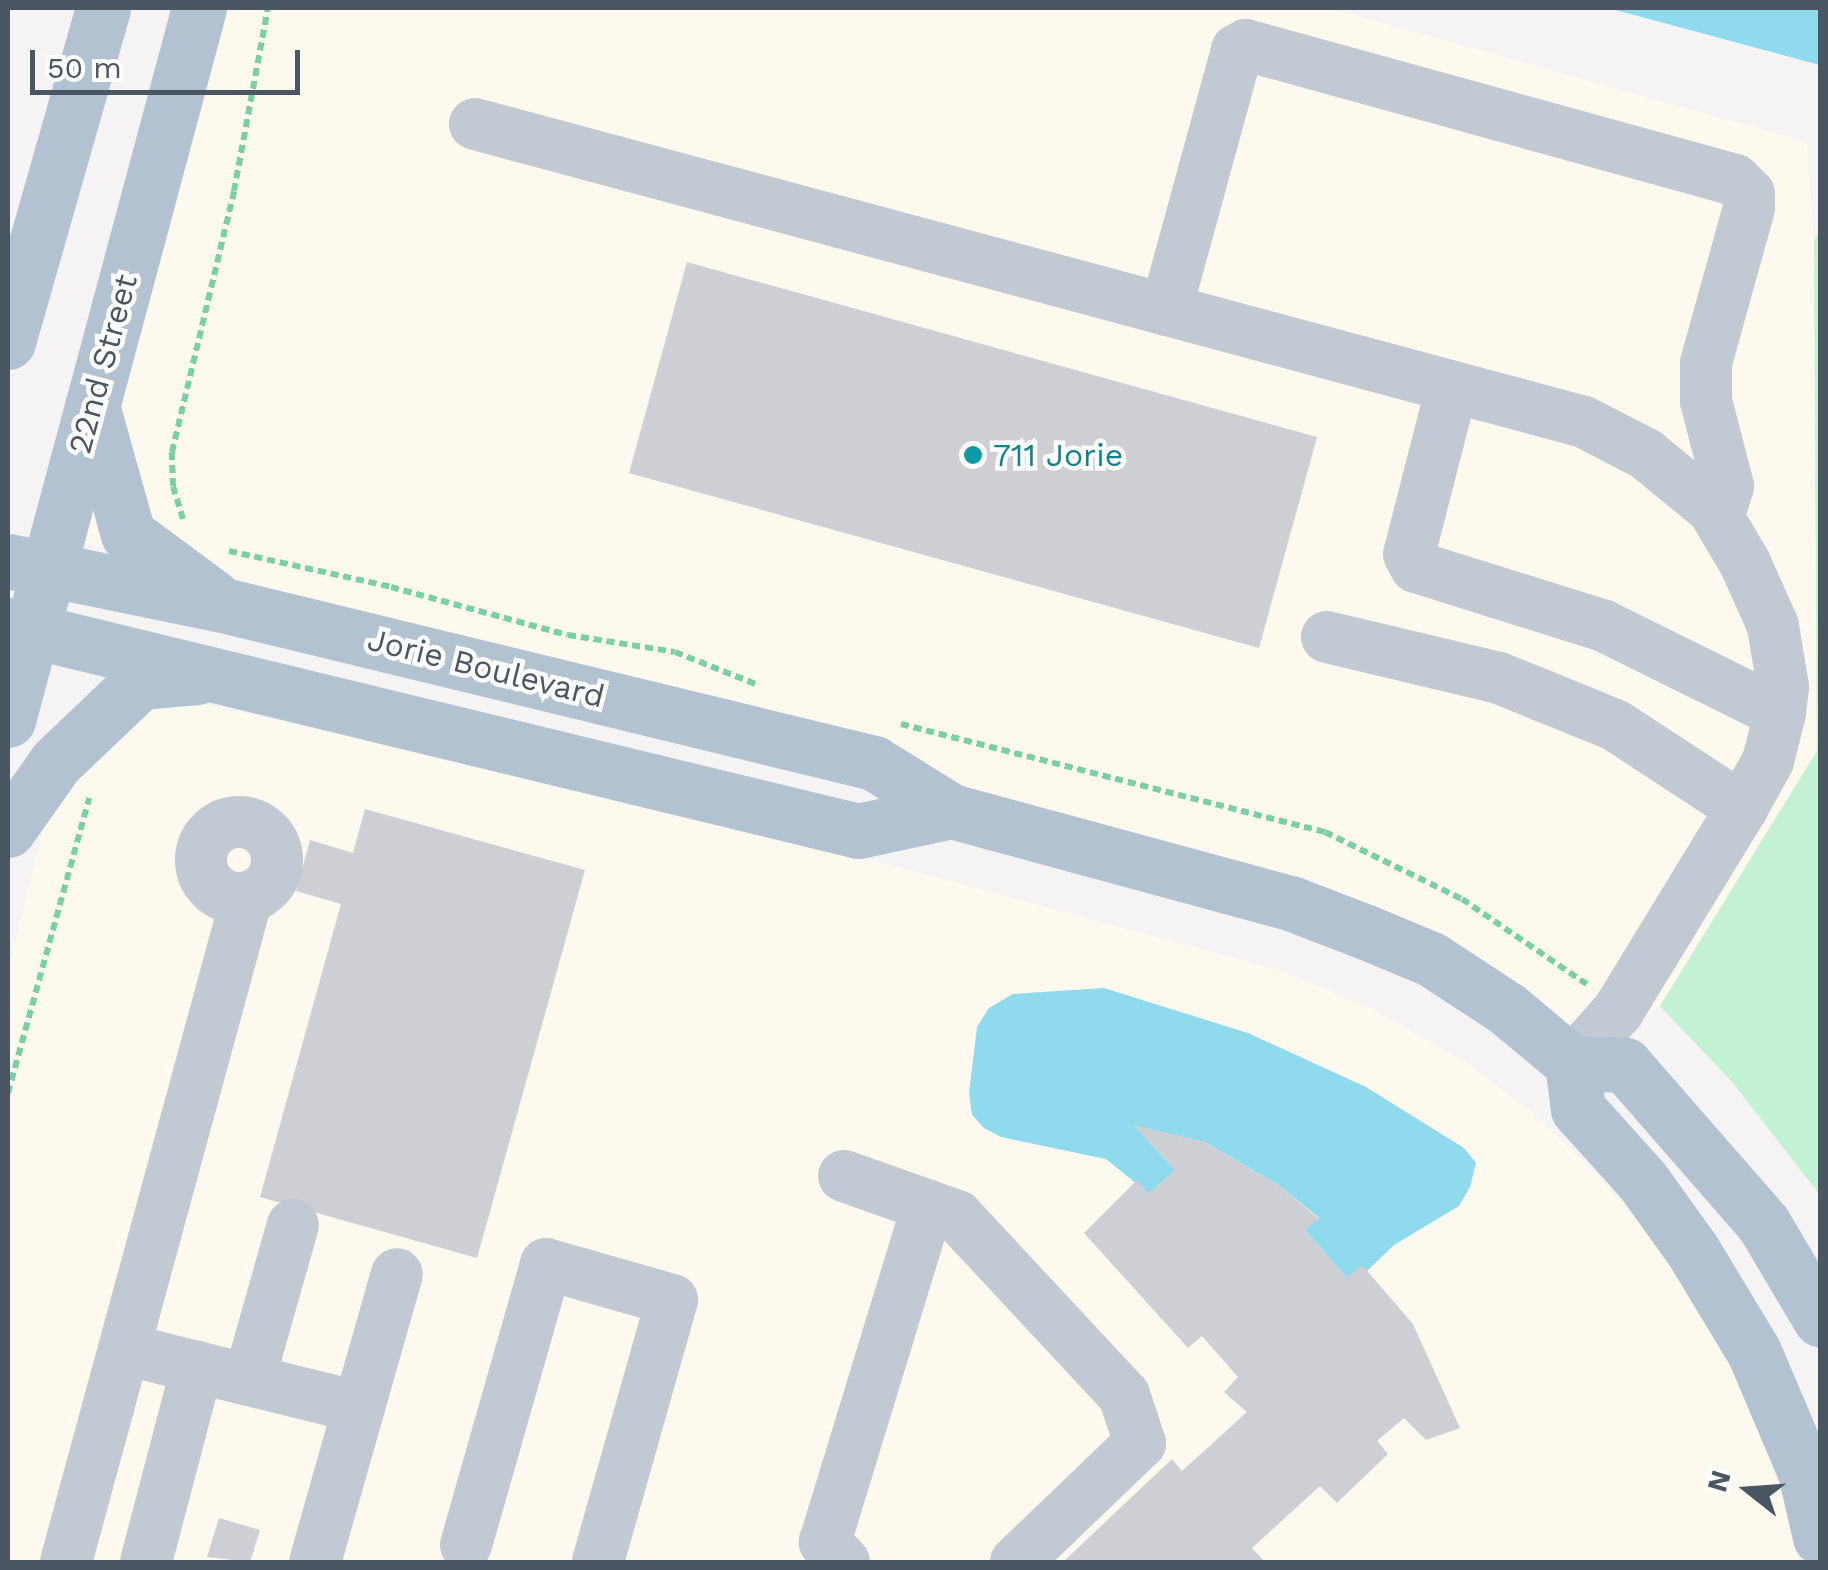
<!DOCTYPE html>
<style>
body{margin:0}
#map{position:relative;width:1828px;height:1570px;overflow:hidden;background:#f5f3f3;font-family:"Work Sans",sans-serif}
div>[style]{position:absolute}
[style*='--x']{left:calc(var(--x)*1px);top:calc(var(--y)*1px);width:calc(var(--w)*1px);rotate:calc(var(--a)*1deg)}
.commercial>*{inset:0;background:#fdf9ef}
.green>*{inset:0;background:#c3f1d5}
.water>*{inset:0;background:#90daee}
.building>*{inset:0;background:#cdcfd5}
.path>*{height:6px;margin-top:-3px;transform-origin:0;background:repeating-linear-gradient(90deg,#7ad0a6 0 8px,transparent 0 13px)}
.minor>*{height:52px;margin:-26px;padding:0 26px;transform-origin:26px;border-radius:26px;background:#c1cad2}
.minor>.ring{margin:-26px;padding:0;box-sizing:content-box;background:none;border:52px solid #c1cad2;border-radius:50%}
.major>*{height:55px;margin:-27.5px;padding:0 27.5px;transform-origin:27.5px;border-radius:27.5px;background:#b3c2d1}
.dots>*{width:28px;height:28px;translate:-50% -50%;box-sizing:border-box;border:5px solid #fff;border-radius:50%}
span{translate:-50% -50%;white-space:nowrap;text-align:center;line-height:1.15;-webkit-text-stroke:9px #fff;paint-order:stroke}
.street-label{font-size:32px;color:#4a5661}
.culture-label{font-size:32px;color:#0d838f}
.left{translate:0 -50%;text-align:left}
.frame{position:absolute;inset:0;border:10px solid #4a5661;pointer-events:none}
.north{position:absolute;left:1698px;top:1440px;width:100px;height:100px;-webkit-text-stroke:8px #fff;paint-order:stroke;rotate:287deg;font-size:28px;font-weight:700;line-height:40px;text-align:center;color:#4a5661}
.north::after{content:'';display:block;margin:auto;width:35px;height:45px;background:#4a5661;clip-path:polygon(50% 0,100% 100%,50% 72%,0 100%)}
.scale{position:absolute;left:30px;top:50px;width:270px;height:45px;box-sizing:border-box;border:5px solid #4a5661;border-top:0;padding-left:12px;font-size:30px;line-height:35px;white-space:nowrap;color:#4a5661;-webkit-text-stroke:8px #fff;paint-order:stroke}
</style>
<div id="map">
<div class="commercial">
<div style="clip-path:polygon(203px 8px,1330px 8px,1807px 142px,1814px 240px,1817px 751px,1660px 1006px,1599px 1053px,1294px 883px,76px 540px)"></div>
<div style="clip-path:polygon(192px 701px,754px 828px,1283px 971px,1370px 1008px,1464px 1061px,1535px 1115px,1598px 1175px,1659px 1247px,1704px 1317px,1753px 1409px,1784px 1501px,1799px 1562px,8px 1562px,8px 971px,47px 812px,121px 711px)"></div>
</div>
<div class="green">
<div style="clip-path:polygon(1820px 230px,1820px 1195px,1733px 1083px,1660px 1006px,1817px 751px,1814px 240px)"></div>
</div>
<div class="water">
<div style="clip-path:polygon(1608px 8px,1820px 8px,1820px 65px)"></div>
<div style="clip-path:polygon(1104px 988px,1248px 1033px,1366px 1087px,1464px 1148px,1476px 1163px,1470px 1187px,1459px 1206px,1394px 1245px,1367px 1271px,1362px 1266px,1347px 1278px,1305px 1230px,1319px 1218px,1280px 1186px,1205px 1142px,1135px 1126px,1175px 1170px,1149px 1194px,1106px 1159px,1001px 1137px,984px 1128px,972px 1115px,969px 1093px,977px 1027px,989px 1008px,1013px 994px)"></div>
</div>
<div class="building">
<div style="clip-path:polygon(687px 262px,1317px 437px,1259px 648px,629px 473px)"></div>
<div style="clip-path:polygon(365px 809px,585px 870px,477px 1258px,260px 1197px,341px 904px,296px 891px,310px 840px,353px 853px)"></div>
<div style="clip-path:polygon(1134px 1125px,1205px 1142px,1280px 1186px,1319px 1219px,1305px 1230px,1347px 1278px,1362px 1265px,1413px 1324px,1460px 1428px,1426px 1440px,1404px 1418px,1377px 1441px,1388px 1454px,1337px 1503px,1320px 1486px,1252px 1548px,1265px 1562px,1063px 1562px,1172px 1459px,1182px 1471px,1247px 1412px,1224px 1392px,1238px 1377px,1202px 1336px,1188px 1348px,1084px 1233px,1137px 1180px,1149px 1194px,1175px 1170px)"></div>
<div style="clip-path:polygon(219px 1518px,260px 1530px,250px 1562px,207px 1557px)"></div>
</div>
<div class="path">
<div style="--x:183;--y:519;--w:34;--a:-107"></div>
<div style="--x:173;--y:486;--w:34;--a:-92"></div>
<div style="--x:172;--y:452;--w:268;--a:-76.6"></div>
<div style="--x:234;--y:191;--w:186;--a:-79.5"></div>
<div style="--x:229;--y:551;--w:166;--a:12.5"></div>
<div style="--x:391;--y:587;--w:183;--a:15.2"></div>
<div style="--x:568;--y:635;--w:108;--a:9"></div>
<div style="--x:675;--y:652;--w:89;--a:21.7"></div>
<div style="--x:901;--y:724;--w:438;--a:14.3"></div>
<div style="--x:1325;--y:832;--w:153;--a:26.1"></div>
<div style="--x:1462;--y:899;--w:153;--a:34.3"></div>
<div style="--x:8;--y:1093;--w:306;--a:-74.6"></div>
</div>
<div class="minor">
<div style="--x:475;--y:124;--w:1148;--a:15.04"></div>
<div style="--x:1584;--y:422;--w:70;--a:27.3"></div>
<div style="--x:1646;--y:454;--w:87;--a:39.4"></div>
<div style="--x:1713;--y:509;--w:63;--a:59.3"></div>
<div style="--x:1745;--y:563;--w:69;--a:66"></div>
<div style="--x:1773;--y:626;--w:62;--a:80.7"></div>
<div style="--x:1783;--y:687;--w:26;--a:97"></div>
<div style="--x:1780;--y:713;--w:49;--a:104"></div>
<div style="--x:1768;--y:761;--w:54;--a:119"></div>
<div style="--x:1742;--y:808;--w:238;--a:121.4"></div>
<div style="--x:1618;--y:1011;--w:69;--a:131.5"></div>
<div style="--x:1166;--y:310;--w:270;--a:-74.7"></div>
<div style="--x:1237;--y:50;--w:10;--a:-29"></div>
<div style="--x:1246;--y:45;--w:507;--a:15.43"></div>
<div style="--x:1735;--y:180;--w:20;--a:45"></div>
<div style="--x:1749;--y:194;--w:14;--a:90"></div>
<div style="--x:1749;--y:208;--w:161;--a:105.5"></div>
<div style="--x:1706;--y:363;--w:38;--a:90"></div>
<div style="--x:1706;--y:401;--w:88;--a:75.5"></div>
<div style="--x:1728;--y:486;--w:17;--a:107"></div>
<div style="--x:1723;--y:502;--w:12;--a:145"></div>
<div style="--x:1452;--y:387;--w:172;--a:104.4"></div>
<div style="--x:1409;--y:554;--w:15;--a:62"></div>
<div style="--x:1416;--y:567;--w:197;--a:17.4"></div>
<div style="--x:1604;--y:626;--w:196;--a:26.3"></div>
<div style="--x:1327;--y:637;--w:177;--a:13.4"></div>
<div style="--x:1499;--y:678;--w:125;--a:22.1"></div>
<div style="--x:1615;--y:725;--w:152;--a:33.2"></div>
<div class="ring" style="left:201px;top:822px;width:24px;height:24px"></div>
<div style="--x:844;--y:1176;--w:120;--a:19.5"></div>
<div style="--x:957;--y:1216;--w:245;--a:47"></div>
<div style="--x:1124;--y:1395;--w:51;--a:71.6"></div>
<div style="--x:1140;--y:1443;--w:172;--a:136.2"></div>
<div style="--x:124;--y:1349;--w:242;--a:13.9"></div>
<div style="--x:359;--y:1407;--w:161;--a:105.8"></div>
<div style="--x:249;--y:1380;--w:161;--a:-74.2"></div>
<div style="--x:359;--y:1407;--w:138;--a:-74.1"></div>
<div style="--x:466;--y:1545;--w:292;--a:-74.1"></div>
<div style="--x:546;--y:1264;--w:131;--a:15.9"></div>
<div style="--x:672;--y:1300;--w:272;--a:105.8"></div>
<div style="--x:66;--y:1562;--w:689;--a:-74.77"></div>
<div style="--x:146;--y:1562;--w:202;--a:-75.3"></div>
<div style="--x:844;--y:1562;--w:28;--a:-134"></div>
<div style="--x:825;--y:1542;--w:352;--a:-73"></div>
</div>
<div class="major">
<div style="--x:8;--y:342;--w:347;--a:-74.1"></div>
<div style="--x:92;--y:406;--w:133;--a:74.3"></div>
<div style="--x:128;--y:534;--w:106;--a:36.5"></div>
<div style="--x:8;--y:561;--w:219;--a:11.6"></div>
<div style="--x:223;--y:605;--w:670;--a:13.64"></div>
<div style="--x:874;--y:763;--w:91;--a:31.9"></div>
<div style="--x:951;--y:811;--w:354;--a:15.2"></div>
<div style="--x:1293;--y:904;--w:78;--a:21"></div>
<div style="--x:1366;--y:932;--w:70;--a:22.6"></div>
<div style="--x:1431;--y:959;--w:90;--a:33.2"></div>
<div style="--x:1506;--y:1008;--w:86;--a:39.8"></div>
<div style="--x:1572;--y:1063;--w:53;--a:2.2"></div>
<div style="--x:1625;--y:1065;--w:210;--a:48.9"></div>
<div style="--x:1763;--y:1223;--w:112;--a:59.3"></div>
<div style="--x:8;--y:625;--w:875;--a:13.62"></div>
<div style="--x:858;--y:831;--w:95;--a:-12.1"></div>
<div style="--x:8;--y:720;--w:737;--a:-74.98"></div>
<div style="--x:8;--y:830;--w:83;--a:-54.8"></div>
<div style="--x:56;--y:762;--w:116;--a:-43.6"></div>
<div style="--x:140;--y:682;--w:57;--a:-5"></div>
<div style="--x:1572;--y:1063;--w:46;--a:82.6"></div>
<div style="--x:1578;--y:1109;--w:96;--a:48"></div>
<div style="--x:1642;--y:1180;--w:87;--a:54.3"></div>
<div style="--x:1693;--y:1251;--w:118;--a:58.9"></div>
<div style="--x:1754;--y:1352;--w:130;--a:67"></div>
<div style="--x:1805;--y:1472;--w:67;--a:77"></div>
</div>
<div class="dots">
<div style="left:973px;top:455px;background:#0f9aa8"></div>
</div>
<div class="street-label">
<span style="left:103px;top:364px;rotate:-75deg">22nd Street</span>
<span style="left:486px;top:668px;rotate:14deg">Jorie Boulevard</span>
</div>
<div class="culture-label">
<span class="left" style="left:993px;top:455px">711 Jorie</span>
</div>
<div class="frame"></div>
<div class="north">N</div>
<div class="scale">50 m</div>
</div>
